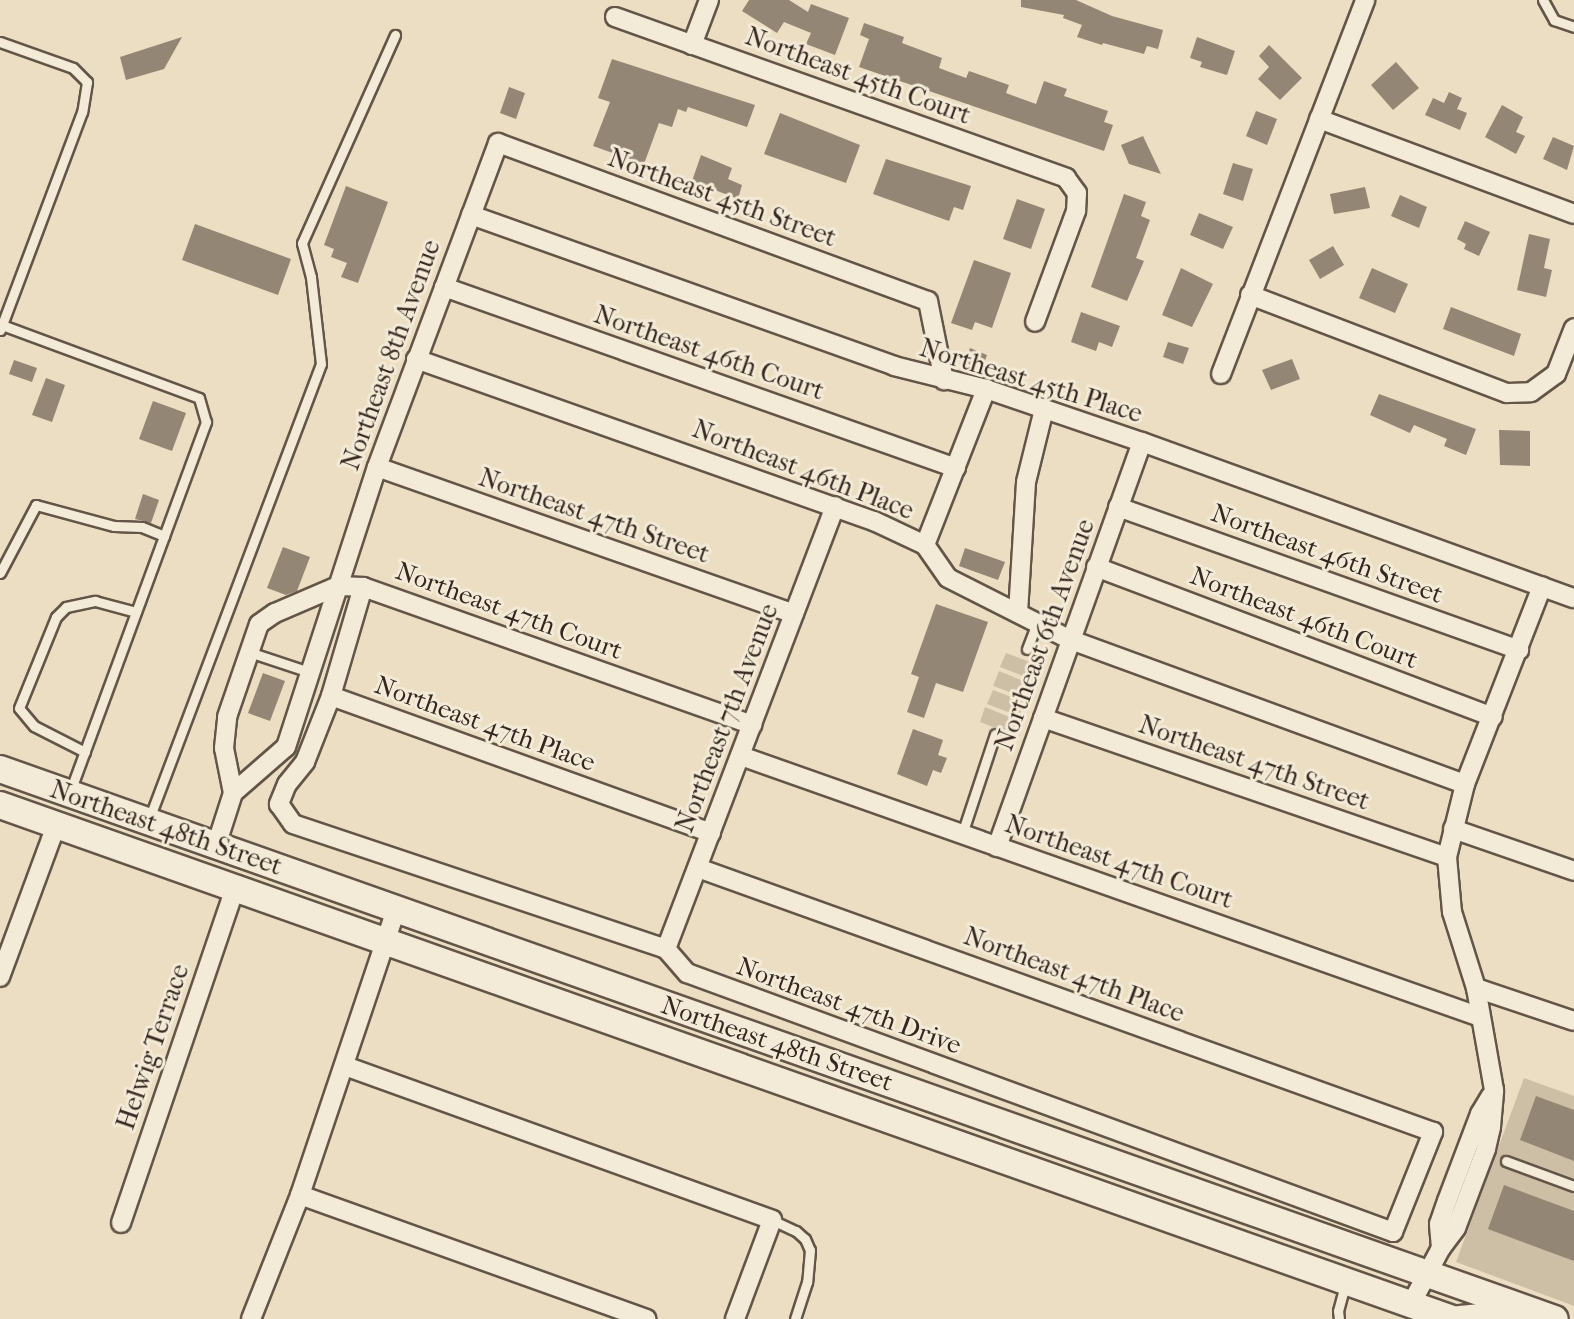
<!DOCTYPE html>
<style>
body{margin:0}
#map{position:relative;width:1574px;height:1319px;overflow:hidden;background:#ecdec2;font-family:"IM FELL French Canon",serif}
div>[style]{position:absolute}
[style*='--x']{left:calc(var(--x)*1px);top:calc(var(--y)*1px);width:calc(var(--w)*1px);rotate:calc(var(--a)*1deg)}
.green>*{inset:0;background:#cdbfa6}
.building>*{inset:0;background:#948674}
.roads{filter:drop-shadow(2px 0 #635548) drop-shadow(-2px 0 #635548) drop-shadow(0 2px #635548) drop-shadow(0 -2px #635548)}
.lane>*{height:9px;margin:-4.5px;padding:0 4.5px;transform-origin:4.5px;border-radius:4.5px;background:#f3ead7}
.street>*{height:18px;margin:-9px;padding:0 9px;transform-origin:9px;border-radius:9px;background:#f3ead7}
.secondary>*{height:26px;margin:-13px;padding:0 13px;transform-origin:13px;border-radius:13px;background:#f3ead7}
span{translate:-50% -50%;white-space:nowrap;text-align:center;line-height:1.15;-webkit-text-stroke:6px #f3ead7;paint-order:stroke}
.street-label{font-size:26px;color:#35271f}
</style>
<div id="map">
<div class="green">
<div style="clip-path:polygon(1006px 653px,1038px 665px,1033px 680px,1000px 667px)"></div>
<div style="clip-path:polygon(999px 671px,1031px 684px,1026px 698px,993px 686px)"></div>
<div style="clip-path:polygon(993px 690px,1025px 702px,1019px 716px,987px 704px)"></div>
<div style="clip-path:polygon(985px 707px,1017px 720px,1012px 734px,980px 722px)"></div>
<div style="clip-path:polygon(1524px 1078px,1574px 1096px,1574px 1306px,1456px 1262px)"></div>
</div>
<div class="building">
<div style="clip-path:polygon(749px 0,789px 0,808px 12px,811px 4px,849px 18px,835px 55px,806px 44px,811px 33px,784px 22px,777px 33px,742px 11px)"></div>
<div style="clip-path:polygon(1021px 0,1076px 0,1112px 16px,1163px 30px,1158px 49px,1147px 46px,1144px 54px,1103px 43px,1102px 45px,1077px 37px,1082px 25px,1063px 18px,1064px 15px,1021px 7px)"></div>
<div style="clip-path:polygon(864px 23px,904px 37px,902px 43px,942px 58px,939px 68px,966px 78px,969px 71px,1009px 85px,1006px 93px,1036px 104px,1044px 81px,1067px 89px,1064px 96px,1108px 111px,1104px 122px,1113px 125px,1104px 151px,859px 67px,869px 39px,860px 35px)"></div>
<div style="clip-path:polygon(182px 37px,164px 69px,126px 80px,120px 57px)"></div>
<div style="clip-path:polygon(1197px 37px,1235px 51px,1227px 75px,1200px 67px,1202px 62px,1190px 58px)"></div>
<div style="clip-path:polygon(1269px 45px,1302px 78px,1280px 100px,1258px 79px,1269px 67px,1259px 56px)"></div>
<div style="clip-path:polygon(612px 59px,755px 105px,747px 127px,688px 107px,686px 112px,678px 109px,672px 127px,659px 123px,644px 164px,593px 146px,610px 102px,598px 98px)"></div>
<div style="clip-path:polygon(1396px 62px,1419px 88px,1393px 110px,1371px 85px)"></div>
<div style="clip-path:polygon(509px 87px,525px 93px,516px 119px,500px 113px)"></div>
<div style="clip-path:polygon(1449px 92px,1462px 98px,1457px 109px,1467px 113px,1460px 130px,1425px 115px,1433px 98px,1444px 103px)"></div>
<div style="clip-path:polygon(1502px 105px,1523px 117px,1516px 132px,1525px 136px,1516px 154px,1485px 137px)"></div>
<div style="clip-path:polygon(1256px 111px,1277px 119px,1267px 145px,1246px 136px)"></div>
<div style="clip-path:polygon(780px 113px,860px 145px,846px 183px,764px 154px)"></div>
<div style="clip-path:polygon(1143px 136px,1161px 174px,1129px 164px,1121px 145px)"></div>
<div style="clip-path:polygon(1553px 137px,1574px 146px,1567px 170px,1543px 159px)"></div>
<div style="clip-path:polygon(701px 155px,732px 168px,728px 179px,742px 185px,738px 199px,692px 181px)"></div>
<div style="clip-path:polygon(886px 159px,971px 186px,963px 210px,954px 207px,949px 221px,873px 194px)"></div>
<div style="clip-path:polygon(1233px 163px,1253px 169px,1243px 201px,1223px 194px)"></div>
<div style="clip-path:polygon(346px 186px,388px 202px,358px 283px,341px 277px,347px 263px,331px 257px,334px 249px,324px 245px)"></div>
<div style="clip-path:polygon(1365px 187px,1370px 208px,1334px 214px,1330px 194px)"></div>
<div style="clip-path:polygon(1124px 194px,1146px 202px,1141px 216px,1150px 220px,1136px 258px,1144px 261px,1127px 301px,1091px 287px)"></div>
<div style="clip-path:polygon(1400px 195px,1427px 207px,1419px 228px,1391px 216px)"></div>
<div style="clip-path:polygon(1017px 199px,1045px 209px,1031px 249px,1003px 239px)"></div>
<div style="clip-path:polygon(1199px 213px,1233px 227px,1223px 249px,1190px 235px)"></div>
<div style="clip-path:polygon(1465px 221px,1490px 232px,1479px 256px,1464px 249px,1466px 244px,1457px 239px)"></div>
<div style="clip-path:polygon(195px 224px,291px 259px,278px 295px,182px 260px)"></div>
<div style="clip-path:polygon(1529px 234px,1550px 239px,1544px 268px,1552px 270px,1546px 297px,1517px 290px)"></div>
<div style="clip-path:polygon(1333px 246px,1344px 265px,1320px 279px,1309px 260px)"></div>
<div style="clip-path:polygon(974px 260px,1011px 273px,992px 328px,975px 322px,972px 330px,951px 323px)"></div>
<div style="clip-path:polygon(1181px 268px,1213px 284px,1192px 327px,1162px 315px)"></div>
<div style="clip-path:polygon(1372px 268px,1408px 284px,1395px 313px,1359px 298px)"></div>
<div style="clip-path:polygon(1451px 307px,1521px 334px,1514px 356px,1443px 329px)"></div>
<div style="clip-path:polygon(1081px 312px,1120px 326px,1112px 347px,1099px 342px,1096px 351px,1071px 342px)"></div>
<div style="clip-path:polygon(1168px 342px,1189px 348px,1183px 364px,1163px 357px)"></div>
<div style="clip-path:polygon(970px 348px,987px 355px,980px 375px,962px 371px)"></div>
<div style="clip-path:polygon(1292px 359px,1300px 379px,1271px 390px,1262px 370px)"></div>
<div style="clip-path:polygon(14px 360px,37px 368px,32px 382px,9px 374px)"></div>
<div style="clip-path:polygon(46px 378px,65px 385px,52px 422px,32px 415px)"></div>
<div style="clip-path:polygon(1379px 394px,1476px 429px,1466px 455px,1444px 446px,1447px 439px,1414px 425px,1410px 433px,1370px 415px)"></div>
<div style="clip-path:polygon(153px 401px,186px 413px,172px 451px,139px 439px)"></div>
<div style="clip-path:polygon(1499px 430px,1530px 431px,1530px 466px,1500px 465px)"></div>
<div style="clip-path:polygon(143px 494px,159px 500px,151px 523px,135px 519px)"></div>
<div style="clip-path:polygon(283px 547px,310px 557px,297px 591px,286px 595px,267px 588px)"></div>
<div style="clip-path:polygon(965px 548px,1005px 562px,998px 580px,959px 566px)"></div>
<div style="clip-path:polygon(936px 604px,988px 622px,963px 692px,936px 683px,924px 718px,907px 712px,919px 677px,911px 674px)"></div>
<div style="clip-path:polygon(263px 673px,285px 681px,270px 721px,248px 713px)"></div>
<div style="clip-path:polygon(913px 729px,943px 740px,938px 755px,947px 758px,941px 773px,933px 770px,927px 786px,897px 774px)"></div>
<div style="clip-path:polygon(1536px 1096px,1574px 1110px,1574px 1161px,1520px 1140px)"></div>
<div style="clip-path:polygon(1504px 1185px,1574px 1211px,1574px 1261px,1488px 1229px)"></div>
</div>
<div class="roads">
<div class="lane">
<div style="--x:1543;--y:0;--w:23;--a:61"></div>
<div style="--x:1554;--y:20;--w:21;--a:19"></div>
<div style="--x:0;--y:42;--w:77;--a:19.6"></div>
<div style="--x:73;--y:68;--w:20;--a:45"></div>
<div style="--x:87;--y:82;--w:30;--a:99"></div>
<div style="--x:82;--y:112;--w:233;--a:110.6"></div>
<div style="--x:2;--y:325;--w:210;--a:20.3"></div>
<div style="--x:199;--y:398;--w:25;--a:74"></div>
<div style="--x:206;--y:422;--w:393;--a:110.2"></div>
<div style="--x:0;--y:573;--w:77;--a:-62.1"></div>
<div style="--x:36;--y:505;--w:81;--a:15.1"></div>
<div style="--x:114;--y:526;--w:28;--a:2"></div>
<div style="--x:142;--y:527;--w:24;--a:22"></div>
<div style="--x:1027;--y:649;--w:28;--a:-69"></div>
<div style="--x:249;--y:652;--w:66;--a:18.4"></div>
<div style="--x:85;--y:752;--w:57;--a:-153"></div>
<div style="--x:34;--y:726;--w:23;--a:-130"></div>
<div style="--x:19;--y:708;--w:98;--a:-67.9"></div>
<div style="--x:56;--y:617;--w:14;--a:-45"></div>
<div style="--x:66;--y:607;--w:30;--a:-12"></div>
<div style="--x:95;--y:601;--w:42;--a:15"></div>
<div style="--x:149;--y:819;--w:486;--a:-69.3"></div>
<div style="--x:321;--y:364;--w:88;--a:-96.6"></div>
<div style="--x:311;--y:277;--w:35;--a:-105"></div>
<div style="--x:302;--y:243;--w:228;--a:-65.9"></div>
<div style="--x:962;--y:834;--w:105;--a:-71.7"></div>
<div style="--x:1506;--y:1161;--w:72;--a:20.2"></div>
<div style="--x:772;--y:1220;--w:26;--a:25"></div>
<div style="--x:796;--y:1231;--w:12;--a:42"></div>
<div style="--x:805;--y:1239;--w:12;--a:66"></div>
<div style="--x:810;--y:1250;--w:32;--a:95"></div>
<div style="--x:807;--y:1282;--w:39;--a:108"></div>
<div style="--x:1339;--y:1319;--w:8;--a:-97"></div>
<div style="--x:1338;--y:1311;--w:28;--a:-75"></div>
</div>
<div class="street">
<div style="--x:615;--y:17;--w:479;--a:19.6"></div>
<div style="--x:1066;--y:178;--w:19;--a:54"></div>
<div style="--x:1077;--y:193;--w:18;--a:93"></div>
<div style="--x:1076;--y:211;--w:118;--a:110.3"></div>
<div style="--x:692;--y:45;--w:48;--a:-69.3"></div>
<div style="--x:1319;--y:119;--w:272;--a:20.4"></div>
<div style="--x:471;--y:215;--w:449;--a:19.6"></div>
<div style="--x:894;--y:366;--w:95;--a:14"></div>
<div style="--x:986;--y:389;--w:165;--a:18.8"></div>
<div style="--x:1142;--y:442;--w:459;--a:19.9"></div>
<div style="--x:444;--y:287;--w:543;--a:19.47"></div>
<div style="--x:1250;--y:295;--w:275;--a:20.9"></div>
<div style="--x:1507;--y:393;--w:24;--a:-2"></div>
<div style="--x:1531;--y:392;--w:31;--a:-36"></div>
<div style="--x:1556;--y:374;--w:49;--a:-68.6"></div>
<div style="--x:416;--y:359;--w:486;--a:19.5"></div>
<div style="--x:874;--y:521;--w:56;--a:25.2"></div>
<div style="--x:925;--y:545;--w:40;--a:55.1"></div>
<div style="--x:948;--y:578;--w:138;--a:26.8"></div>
<div style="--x:1071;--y:640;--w:419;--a:20.1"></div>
<div style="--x:1221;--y:374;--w:401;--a:-68.9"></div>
<div style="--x:377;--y:467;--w:442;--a:19.4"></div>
<div style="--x:1118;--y:507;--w:426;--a:19.6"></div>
<div style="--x:925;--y:545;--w:168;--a:-68.6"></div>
<div style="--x:1096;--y:567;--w:424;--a:20.7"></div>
<div style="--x:363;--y:587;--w:114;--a:106.4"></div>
<div style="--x:331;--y:696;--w:71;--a:111.5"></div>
<div style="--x:305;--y:762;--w:28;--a:129"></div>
<div style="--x:287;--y:784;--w:22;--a:112"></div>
<div style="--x:279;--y:804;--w:24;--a:55"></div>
<div style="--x:293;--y:824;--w:393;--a:18.5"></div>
<div style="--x:666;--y:949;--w:32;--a:49"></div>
<div style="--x:687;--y:973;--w:752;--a:20.15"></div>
<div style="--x:1393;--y:1232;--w:108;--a:-68.2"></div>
<div style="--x:1433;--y:1132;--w:781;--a:-160.24"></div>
<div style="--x:1018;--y:613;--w:131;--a:-86.5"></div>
<div style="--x:1026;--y:482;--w:75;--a:-76.1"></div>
<div style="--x:331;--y:696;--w:404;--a:19.8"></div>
<div style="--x:1043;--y:718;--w:427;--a:19"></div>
<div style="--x:741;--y:756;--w:784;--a:19.45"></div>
<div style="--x:233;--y:793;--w:70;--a:-41"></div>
<div style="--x:286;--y:747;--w:294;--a:-72"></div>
<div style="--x:377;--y:467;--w:346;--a:-69.5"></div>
<div style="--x:498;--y:143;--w:458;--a:20.2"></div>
<div style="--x:928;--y:301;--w:81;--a:78.6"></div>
<div style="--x:1453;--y:829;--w:128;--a:19.1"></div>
<div style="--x:216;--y:846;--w:56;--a:-72.2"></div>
<div style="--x:233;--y:793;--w:46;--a:-101.3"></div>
<div style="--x:224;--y:748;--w:31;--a:-84"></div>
<div style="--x:227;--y:717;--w:98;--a:-71"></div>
<div style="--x:259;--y:624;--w:19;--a:-35"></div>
<div style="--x:275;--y:613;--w:69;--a:-23.2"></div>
<div style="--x:338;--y:586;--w:25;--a:2"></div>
<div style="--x:363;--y:587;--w:413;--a:19.5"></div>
<div style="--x:997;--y:847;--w:430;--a:-70.3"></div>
<div style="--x:666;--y:949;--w:474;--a:-69.1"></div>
<div style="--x:0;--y:977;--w:161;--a:-69.7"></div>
<div style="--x:1476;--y:988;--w:103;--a:18.6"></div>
<div style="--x:345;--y:1066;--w:454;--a:19.8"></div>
<div style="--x:772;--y:1220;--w:106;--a:110.5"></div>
<div style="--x:300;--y:1195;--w:368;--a:19.7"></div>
<div style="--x:121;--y:1223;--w:354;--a:-71.2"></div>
<div style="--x:1441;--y:1248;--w:24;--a:-95"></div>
<div style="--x:1439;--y:1224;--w:24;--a:-71"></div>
<div style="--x:1447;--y:1201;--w:93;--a:-69.2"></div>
<div style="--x:1480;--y:1114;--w:21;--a:-59"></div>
<div style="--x:1411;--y:1304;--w:64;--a:-61.8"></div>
<div style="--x:1441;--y:1248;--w:25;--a:-53"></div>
<div style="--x:1456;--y:1228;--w:85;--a:-69.2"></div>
<div style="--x:1486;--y:1149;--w:23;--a:-77"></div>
<div style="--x:1491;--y:1127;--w:37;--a:-85"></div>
<div style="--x:1494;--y:1090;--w:104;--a:-100"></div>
<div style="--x:1476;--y:988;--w:80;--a:-107.5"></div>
<div style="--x:1452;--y:912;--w:55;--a:-95.2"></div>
<div style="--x:1447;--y:857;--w:75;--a:-76.1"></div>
<div style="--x:1465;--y:784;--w:212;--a:-68.7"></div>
<div style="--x:251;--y:1319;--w:133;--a:-68.4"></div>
<div style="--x:300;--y:1195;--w:301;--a:-71.4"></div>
</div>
<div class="secondary">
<div style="--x:0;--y:769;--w:1649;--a:19.48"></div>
<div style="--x:0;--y:805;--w:1540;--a:19.49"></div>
<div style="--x:1460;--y:1319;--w:62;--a:-5.5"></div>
</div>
</div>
<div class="street-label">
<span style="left:858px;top:76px;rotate:20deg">Northeast 45th Court</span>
<span style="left:722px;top:198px;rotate:20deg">Northeast 45th Street</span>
<span style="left:709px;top:353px;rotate:19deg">Northeast 46th Court</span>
<span style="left:391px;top:355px;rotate:-70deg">Northeast 8th Avenue</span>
<span style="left:1031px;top:381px;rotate:17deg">Northeast 45th Place</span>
<span style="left:803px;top:470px;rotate:21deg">Northeast 46th Place</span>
<span style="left:594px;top:516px;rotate:19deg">Northeast 47th Street</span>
<span style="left:1327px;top:554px;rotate:20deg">Northeast 46th Street</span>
<span style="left:509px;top:611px;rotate:20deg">Northeast 47th Court</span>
<span style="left:1304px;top:618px;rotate:21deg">Northeast 46th Court</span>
<span style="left:1045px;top:635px;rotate:-70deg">Northeast 6th Avenue</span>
<span style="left:727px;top:718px;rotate:-69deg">Northeast 7th Avenue</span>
<span style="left:485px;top:724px;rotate:20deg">Northeast 47th Place</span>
<span style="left:1254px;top:763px;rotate:19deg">Northeast 47th Street</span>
<span style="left:166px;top:828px;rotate:19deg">Northeast 48th Street</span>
<span style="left:1119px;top:862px;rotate:19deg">Northeast 47th Court</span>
<span style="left:1074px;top:975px;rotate:20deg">Northeast 47th Place</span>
<span style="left:849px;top:1006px;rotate:20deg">Northeast 47th Drive</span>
<span style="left:777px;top:1044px;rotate:19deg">Northeast 48th Street</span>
<span style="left:153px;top:1047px;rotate:-71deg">Helwig Terrace</span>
</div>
</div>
